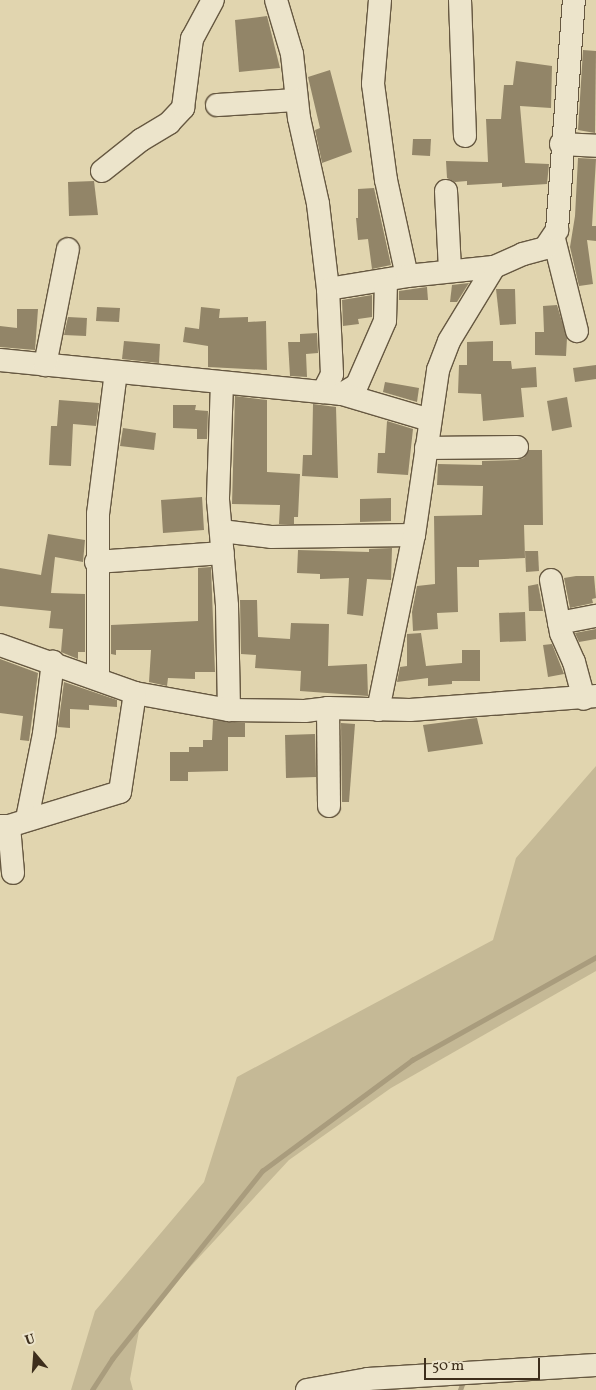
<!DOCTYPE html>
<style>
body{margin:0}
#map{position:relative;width:596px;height:1390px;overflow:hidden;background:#e1d5af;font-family:Vollkorn,serif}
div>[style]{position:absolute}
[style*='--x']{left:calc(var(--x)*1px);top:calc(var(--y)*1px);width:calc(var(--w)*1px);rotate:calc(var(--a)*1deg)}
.green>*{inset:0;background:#c5b996}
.stream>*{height:4.5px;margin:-2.25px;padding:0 2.25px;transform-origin:2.25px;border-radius:2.25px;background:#a99c7d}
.building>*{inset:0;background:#928568}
.roads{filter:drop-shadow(1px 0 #665841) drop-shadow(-1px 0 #665841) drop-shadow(0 1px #665841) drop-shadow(0 -1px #665841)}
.minor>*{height:22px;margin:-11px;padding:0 11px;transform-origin:11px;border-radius:11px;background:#ece4cb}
span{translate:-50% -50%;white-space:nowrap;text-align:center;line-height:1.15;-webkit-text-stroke:4.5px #ece4cb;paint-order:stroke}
.north{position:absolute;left:10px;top:1330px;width:50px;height:50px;-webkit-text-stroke:4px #ece4cb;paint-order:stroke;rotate:342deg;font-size:14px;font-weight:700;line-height:20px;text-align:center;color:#3d2e1c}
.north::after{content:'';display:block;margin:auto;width:18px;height:22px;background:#3d2e1c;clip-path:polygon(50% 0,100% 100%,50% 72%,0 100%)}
.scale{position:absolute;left:424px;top:1358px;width:116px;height:22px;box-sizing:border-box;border:2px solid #3d2e1c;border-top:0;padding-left:6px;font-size:15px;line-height:18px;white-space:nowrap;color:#3d2e1c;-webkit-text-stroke:4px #ece4cb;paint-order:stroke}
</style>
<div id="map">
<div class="green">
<div style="clip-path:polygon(596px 766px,596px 971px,391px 1088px,289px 1160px,141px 1320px,130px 1379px,133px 1390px,71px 1390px,95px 1311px,204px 1182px,237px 1077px,493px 940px,516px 858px)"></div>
</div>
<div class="stream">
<div style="--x:92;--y:1390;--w:37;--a:-57"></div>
<div style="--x:112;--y:1359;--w:241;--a:-51.4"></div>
<div style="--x:262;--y:1171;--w:187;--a:-36.5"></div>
<div style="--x:412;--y:1060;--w:211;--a:-29.2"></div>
<div style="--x:460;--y:1390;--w:12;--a:-70"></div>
</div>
<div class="building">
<div style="clip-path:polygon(267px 16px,280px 68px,239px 72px,235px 20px)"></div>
<div style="clip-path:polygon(583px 50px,596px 51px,595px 133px,578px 130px)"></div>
<div style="clip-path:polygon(516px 61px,552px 66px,551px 108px,520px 106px,525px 163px,549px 164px,547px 184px,502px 187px,502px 183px,467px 185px,467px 181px,455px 182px,447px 178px,446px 161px,488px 162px,486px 119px,501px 119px,504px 85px,513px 85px)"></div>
<div style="clip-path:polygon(330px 70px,352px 152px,322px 163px,315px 130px,320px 128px,308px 77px)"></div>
<div style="clip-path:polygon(413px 139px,431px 139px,430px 156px,412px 155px)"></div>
<div style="clip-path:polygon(578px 158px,596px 159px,592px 226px,596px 226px,596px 241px,587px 240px,593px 284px,579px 286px,570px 247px,575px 216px)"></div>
<div style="clip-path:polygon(94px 181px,98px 215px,69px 216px,68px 182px)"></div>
<div style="clip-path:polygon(374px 188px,391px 265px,372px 269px,368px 239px,358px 240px,356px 218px,358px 218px,358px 189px)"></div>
<div style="clip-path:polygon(469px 283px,457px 302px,450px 302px,452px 285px)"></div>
<div style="clip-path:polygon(427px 287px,428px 300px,399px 300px,399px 291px)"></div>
<div style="clip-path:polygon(496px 289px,515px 289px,516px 324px,500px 325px)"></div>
<div style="clip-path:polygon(372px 295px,372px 317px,358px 319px,359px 324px,343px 326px,342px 300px)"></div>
<div style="clip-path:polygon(557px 305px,567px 338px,566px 356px,535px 355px,535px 332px,544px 332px,543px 306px)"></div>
<div style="clip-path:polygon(97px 307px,120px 308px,119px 322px,96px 321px)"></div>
<div style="clip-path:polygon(201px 307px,220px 309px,219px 318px,248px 317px,248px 322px,266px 321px,267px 370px,208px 367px,208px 346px,183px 342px,185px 327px,199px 329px)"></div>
<div style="clip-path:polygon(17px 309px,38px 309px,35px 350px,0 347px,0 326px,17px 328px)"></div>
<div style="clip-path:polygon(68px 317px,87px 318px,86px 336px,64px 335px)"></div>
<div style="clip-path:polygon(317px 333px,318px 353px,306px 354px,307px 377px,290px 376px,288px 342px,300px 342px,300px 334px)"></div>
<div style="clip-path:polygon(124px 341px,160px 344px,159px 363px,122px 359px)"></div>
<div style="clip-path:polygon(493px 341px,493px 361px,511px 361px,512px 369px,536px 367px,537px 387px,521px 388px,524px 417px,483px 421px,481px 394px,458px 393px,459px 365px,467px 365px,467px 342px)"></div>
<div style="clip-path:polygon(596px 365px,596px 379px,575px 382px,573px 368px)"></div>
<div style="clip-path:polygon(385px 382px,419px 388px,417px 402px,383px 392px)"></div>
<div style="clip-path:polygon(235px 396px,267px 400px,267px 472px,300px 474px,298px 517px,294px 517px,294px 524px,279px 524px,280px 505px,232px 504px)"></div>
<div style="clip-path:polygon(567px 397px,572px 427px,552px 431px,547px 401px)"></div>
<div style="clip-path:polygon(59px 400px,99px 403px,96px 426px,73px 424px,71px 466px,49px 465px,51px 426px,57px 426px)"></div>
<div style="clip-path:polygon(313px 404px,336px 407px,338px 478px,302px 476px,303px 455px,312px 455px)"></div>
<div style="clip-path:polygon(173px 405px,196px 405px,195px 410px,208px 411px,207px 439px,197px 439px,197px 429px,173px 428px)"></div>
<div style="clip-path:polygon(387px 421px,413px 429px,408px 475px,377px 473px,378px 453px,385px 453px)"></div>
<div style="clip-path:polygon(123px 428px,156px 433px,154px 450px,120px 446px)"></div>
<div style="clip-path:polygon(529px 450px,542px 450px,543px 525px,524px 525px,525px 558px,479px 560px,479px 567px,457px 567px,458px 612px,437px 613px,438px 629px,413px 631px,412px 612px,417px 586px,435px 584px,434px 516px,482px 515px,483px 486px,437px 485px,438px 464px,482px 465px,482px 461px,517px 460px,524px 458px)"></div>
<div style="clip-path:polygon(202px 497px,204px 530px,163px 533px,161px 500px)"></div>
<div style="clip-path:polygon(391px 498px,391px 521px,360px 522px,360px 499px)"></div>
<div style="clip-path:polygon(48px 534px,85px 540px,83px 562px,55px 557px,51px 593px,85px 594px,85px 652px,78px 652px,78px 659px,61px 652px,63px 629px,49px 628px,51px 611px,0 606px,0 568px,41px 575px)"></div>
<div style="clip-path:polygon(392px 548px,391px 580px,367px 579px,363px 616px,347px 614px,349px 578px,320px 579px,320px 574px,297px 573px,298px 550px,369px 552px,369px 549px)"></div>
<div style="clip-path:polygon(525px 551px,538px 551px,539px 571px,526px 572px)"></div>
<div style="clip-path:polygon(211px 567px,215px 672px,195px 672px,195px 679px,168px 678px,167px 686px,149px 682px,151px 650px,116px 650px,116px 655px,111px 654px,111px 625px,198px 621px,198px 568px)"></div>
<div style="clip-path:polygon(576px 576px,594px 576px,596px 598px,592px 599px,593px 603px,570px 608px,564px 578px)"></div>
<div style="clip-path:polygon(538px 584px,543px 611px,529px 611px,528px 586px)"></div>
<div style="clip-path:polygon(240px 600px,257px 600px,258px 637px,290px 639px,291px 623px,329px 624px,328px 666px,367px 664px,368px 696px,300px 691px,301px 671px,255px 668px,256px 655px,241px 654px)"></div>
<div style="clip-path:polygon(525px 612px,526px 641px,500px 642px,499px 613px)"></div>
<div style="clip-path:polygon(596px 629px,596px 639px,579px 642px,575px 633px)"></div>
<div style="clip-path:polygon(421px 633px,426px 666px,462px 663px,462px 650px,480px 650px,480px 681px,452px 681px,452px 684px,428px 686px,428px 678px,397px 682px,400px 667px,407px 666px,407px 634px)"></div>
<div style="clip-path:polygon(552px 644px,564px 674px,548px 677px,543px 645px)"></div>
<div style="clip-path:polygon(0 659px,38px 673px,29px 741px,20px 740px,23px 716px,0 713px)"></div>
<div style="clip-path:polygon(64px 682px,117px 700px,117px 707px,89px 705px,89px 710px,70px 709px,70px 728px,58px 727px)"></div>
<div style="clip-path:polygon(477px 718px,483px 744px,428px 752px,423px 725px)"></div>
<div style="clip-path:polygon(213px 720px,245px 723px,245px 737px,228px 737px,228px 771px,188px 772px,188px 781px,170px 781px,170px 752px,189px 752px,189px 747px,203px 747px,203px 740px,212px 740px)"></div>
<div style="clip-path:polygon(341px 723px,355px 724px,349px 802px,342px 802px)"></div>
<div style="clip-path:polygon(315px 734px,316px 777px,286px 778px,285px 735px)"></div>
</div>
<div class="roads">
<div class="minor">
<div style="--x:276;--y:0;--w:56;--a:73.5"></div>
<div style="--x:292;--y:54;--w:64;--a:83.8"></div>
<div style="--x:299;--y:118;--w:88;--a:77.5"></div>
<div style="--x:318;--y:204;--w:86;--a:83.3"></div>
<div style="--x:380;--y:0;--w:84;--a:94.8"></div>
<div style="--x:373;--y:84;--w:97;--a:82.3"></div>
<div style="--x:386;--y:180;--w:98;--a:77.7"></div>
<div style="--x:460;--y:0;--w:136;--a:87.9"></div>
<div style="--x:217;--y:105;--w:79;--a:-3.6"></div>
<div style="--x:561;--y:144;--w:35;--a:3"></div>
<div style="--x:102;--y:171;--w:50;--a:-38.5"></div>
<div style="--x:141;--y:140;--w:33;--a:-31"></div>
<div style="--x:169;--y:123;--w:21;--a:-47"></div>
<div style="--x:183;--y:108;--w:70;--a:-82.6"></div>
<div style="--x:192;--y:39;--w:44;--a:-61.7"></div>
<div style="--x:446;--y:191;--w:80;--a:87.1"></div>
<div style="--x:554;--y:239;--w:95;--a:76"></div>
<div style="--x:0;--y:360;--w:325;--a:5.7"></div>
<div style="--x:323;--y:392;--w:20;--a:-63"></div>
<div style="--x:332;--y:374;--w:85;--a:-92.7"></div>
<div style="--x:328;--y:289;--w:80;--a:-9.3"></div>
<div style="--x:407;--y:276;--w:87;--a:-5.9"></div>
<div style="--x:45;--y:365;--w:118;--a:-78.8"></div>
<div style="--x:222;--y:383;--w:117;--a:92"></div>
<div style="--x:218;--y:500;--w:106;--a:85.1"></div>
<div style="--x:227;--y:606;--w:104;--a:88.9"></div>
<div style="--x:323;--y:392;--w:19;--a:6"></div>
<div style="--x:342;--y:394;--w:17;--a:-31"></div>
<div style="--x:357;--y:385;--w:70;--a:-66.4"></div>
<div style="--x:385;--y:321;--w:41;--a:-88.6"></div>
<div style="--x:342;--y:394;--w:92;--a:16.5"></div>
<div style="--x:426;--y:448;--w:91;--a:-0.6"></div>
<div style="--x:221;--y:531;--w:50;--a:6.8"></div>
<div style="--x:271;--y:537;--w:143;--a:-0.8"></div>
<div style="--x:96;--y:562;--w:127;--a:-4.1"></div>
<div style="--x:551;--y:580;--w:54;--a:79.3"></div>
<div style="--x:561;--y:633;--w:32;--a:66"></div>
<div style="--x:574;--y:662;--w:38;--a:75"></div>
<div style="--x:559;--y:623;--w:38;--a:-11"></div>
<div style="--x:0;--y:645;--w:143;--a:19.6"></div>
<div style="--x:135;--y:693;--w:96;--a:10.3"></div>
<div style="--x:229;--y:710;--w:76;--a:0.8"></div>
<div style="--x:305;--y:711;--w:23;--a:-7"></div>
<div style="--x:328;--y:708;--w:82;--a:1.4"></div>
<div style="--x:410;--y:710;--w:187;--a:-4.3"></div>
<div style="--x:98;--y:678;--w:164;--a:-90"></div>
<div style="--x:98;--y:514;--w:143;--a:-82.8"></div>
<div style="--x:328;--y:708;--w:98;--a:89.4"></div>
<div style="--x:378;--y:710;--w:179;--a:-78.4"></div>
<div style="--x:414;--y:535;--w:167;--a:-81.7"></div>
<div style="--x:438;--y:370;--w:31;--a:-69"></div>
<div style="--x:449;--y:341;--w:87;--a:-58.7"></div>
<div style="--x:494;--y:267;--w:32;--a:-24"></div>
<div style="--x:523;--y:254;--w:23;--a:-15"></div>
<div style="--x:545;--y:248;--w:22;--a:-56"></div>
<div style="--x:557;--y:230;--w:231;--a:-85.8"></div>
<div style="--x:27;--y:819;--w:87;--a:-78.7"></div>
<div style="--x:44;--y:734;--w:73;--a:-82.9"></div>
<div style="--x:0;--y:826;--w:9;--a:0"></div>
<div style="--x:9;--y:826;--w:116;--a:-17"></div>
<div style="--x:120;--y:792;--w:100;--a:-81.4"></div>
<div style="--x:9;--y:826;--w:47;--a:85.1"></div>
<div style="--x:307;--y:1390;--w:62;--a:-10.2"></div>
<div style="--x:368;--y:1379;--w:228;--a:-3.5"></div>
</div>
</div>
<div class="north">U</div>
<div class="scale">50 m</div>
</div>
